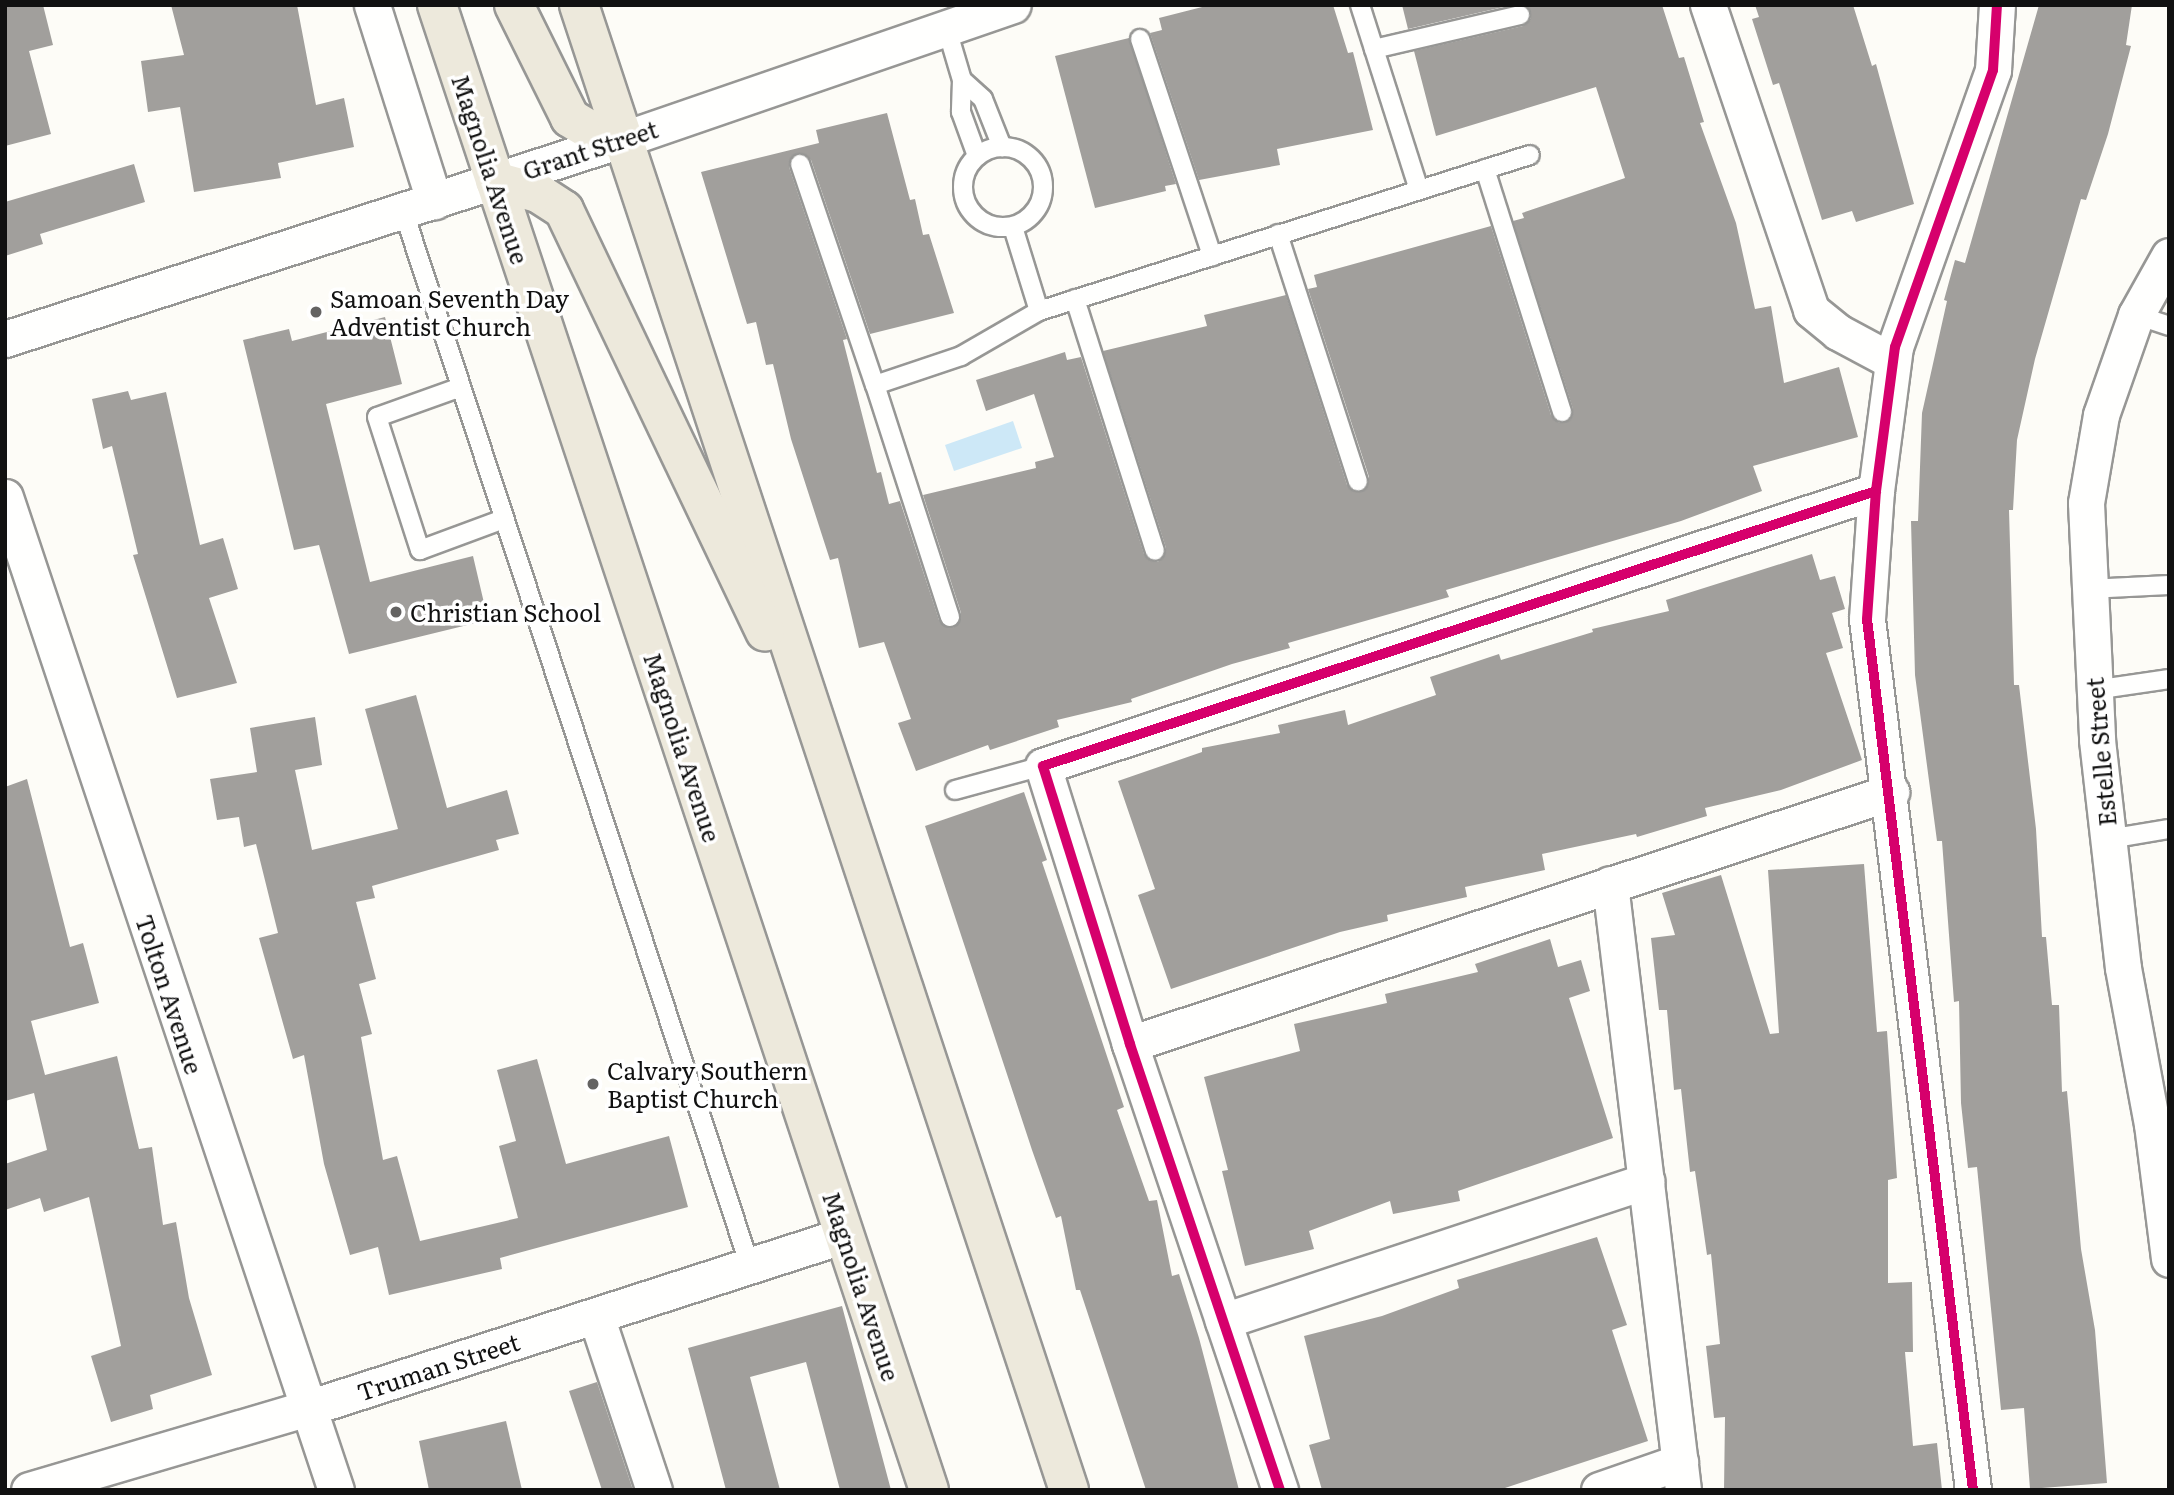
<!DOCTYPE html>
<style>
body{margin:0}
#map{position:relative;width:2174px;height:1495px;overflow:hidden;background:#fdfcf7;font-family:Literata,serif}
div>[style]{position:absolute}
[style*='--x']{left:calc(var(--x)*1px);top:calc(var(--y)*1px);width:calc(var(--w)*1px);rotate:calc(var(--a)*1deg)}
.water>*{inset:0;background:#cde8f7}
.building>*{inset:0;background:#a19f9c}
.roads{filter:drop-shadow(2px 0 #979795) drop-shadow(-2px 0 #979795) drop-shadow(0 2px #979795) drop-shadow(0 -2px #979795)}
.service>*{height:18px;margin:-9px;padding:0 9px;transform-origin:9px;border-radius:9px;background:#fffffe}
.service>.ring{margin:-9px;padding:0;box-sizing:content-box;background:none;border:18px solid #fffffe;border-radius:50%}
.minor>*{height:35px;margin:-17.5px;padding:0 17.5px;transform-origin:17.5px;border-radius:17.5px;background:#fffffe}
.primary>*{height:38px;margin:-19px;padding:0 19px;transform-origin:19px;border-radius:19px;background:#ede9dc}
.cycleway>*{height:10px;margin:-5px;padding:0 5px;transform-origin:5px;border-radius:5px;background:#d6006c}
.dots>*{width:19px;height:19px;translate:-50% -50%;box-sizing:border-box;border:4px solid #fff;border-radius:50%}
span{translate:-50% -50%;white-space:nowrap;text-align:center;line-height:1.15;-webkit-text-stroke:7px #fff;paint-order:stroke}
.street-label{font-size:24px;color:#111}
.poi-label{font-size:24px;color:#111}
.left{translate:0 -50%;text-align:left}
.frame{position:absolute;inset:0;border:7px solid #111;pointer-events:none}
</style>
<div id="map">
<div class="water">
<div style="clip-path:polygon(1013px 421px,1022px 448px,954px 471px,945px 445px)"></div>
</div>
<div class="building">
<div style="clip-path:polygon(5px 5px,43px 5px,53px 45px,29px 51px,51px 134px,5px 146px)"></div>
<div style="clip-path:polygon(171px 5px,297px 5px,316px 105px,344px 98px,354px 147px,278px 163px,281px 178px,194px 192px,180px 107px,148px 112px,141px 61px,184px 55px)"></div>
<div style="clip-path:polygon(1210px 5px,1333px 5px,1348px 53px,1353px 52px,1373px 130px,1277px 149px,1280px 165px,1199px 180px,1150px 33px,1162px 30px,1159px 18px)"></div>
<div style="clip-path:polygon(1402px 5px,1512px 5px,1408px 29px)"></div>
<div style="clip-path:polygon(1525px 5px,1662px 5px,1679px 58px,1684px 57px,1704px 122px,1700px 123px,1736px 223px,1755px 309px,1771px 306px,1784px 383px,1839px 367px,1858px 437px,1753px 466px,1762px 491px,1681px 521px,1446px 590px,1449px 597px,1288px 643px,1290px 648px,1232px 664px,1131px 699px,1132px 702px,1057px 720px,1059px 727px,990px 750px,988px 745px,916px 771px,898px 723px,911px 719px,884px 642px,859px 648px,838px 558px,830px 560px,791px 439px,773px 364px,766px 365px,756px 322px,747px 324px,701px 172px,819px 143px,816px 130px,887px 113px,910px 200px,915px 199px,923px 235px,929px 234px,954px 313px,870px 334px,811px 160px,797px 153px,789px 167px,847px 339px,843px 340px,877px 473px,881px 472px,889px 504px,900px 501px,939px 620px,953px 628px,961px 613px,923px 495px,1036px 468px,1035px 462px,1054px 457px,1034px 394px,986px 411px,976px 380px,1065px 352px,1067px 360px,1081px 357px,1144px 554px,1158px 562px,1166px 548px,1103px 351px,1207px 326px,1204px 315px,1286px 295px,1347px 485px,1361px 492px,1369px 477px,1308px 289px,1317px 287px,1314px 275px,1491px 226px,1551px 415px,1559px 423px,1570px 420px,1573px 409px,1513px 221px,1524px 218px,1522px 213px,1625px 178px,1596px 87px,1436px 136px,1414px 51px,1523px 26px,1531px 18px)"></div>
<div style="clip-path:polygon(1755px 5px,1853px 5px,1872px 66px,1876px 64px,1914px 204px,1856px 222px,1852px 211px,1822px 220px,1779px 83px,1773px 85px,1752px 19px,1759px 17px)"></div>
<div style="clip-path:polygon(2039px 5px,2132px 5px,2126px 45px,2131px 46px,2108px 134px,2086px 200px,2081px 199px,2035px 359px,2017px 440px,2013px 510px,2009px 510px,2014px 685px,2019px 685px,2036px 829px,2042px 937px,2046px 937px,2052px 1005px,2059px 1005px,2062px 1092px,2067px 1091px,2081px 1249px,2095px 1330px,2107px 1483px,2030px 1489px,2024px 1408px,2001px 1410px,1977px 1167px,1968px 1168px,1961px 1103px,1959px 1001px,1954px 1002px,1942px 841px,1937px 841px,1915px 675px,1911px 521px,1918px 521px,1922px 413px,1947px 301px,1944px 300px,1955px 260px,1965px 263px)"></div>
<div style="clip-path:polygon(1129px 38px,1176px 184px,1165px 186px,1166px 191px,1095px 208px,1055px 56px)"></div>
<div style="clip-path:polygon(134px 164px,145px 202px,40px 234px,43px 244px,5px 256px,5px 202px)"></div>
<div style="clip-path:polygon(385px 317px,402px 384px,326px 404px,370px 582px,473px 556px,488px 620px,349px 654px,319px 545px,294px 550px,243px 340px,289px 329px,292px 341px)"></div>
<div style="clip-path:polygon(128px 391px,131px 400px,166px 392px,200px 545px,223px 538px,238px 589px,209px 598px,237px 683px,177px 698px,133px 555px,138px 554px,112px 446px,103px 449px,92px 399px)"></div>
<div style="clip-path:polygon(1812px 554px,1820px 580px,1835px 576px,1845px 609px,1832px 613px,1843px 648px,1826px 653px,1862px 760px,1781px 790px,1705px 808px,1707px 816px,1637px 837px,1636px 834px,1542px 854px,1545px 870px,1465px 887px,1467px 897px,1387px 915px,1388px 921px,1340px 932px,1171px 989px,1138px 895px,1155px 889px,1118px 781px,1202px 752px,1202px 748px,1280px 733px,1278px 725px,1345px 710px,1348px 725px,1436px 695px,1430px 677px,1499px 654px,1501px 660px,1593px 632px,1592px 629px,1669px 611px,1666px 600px)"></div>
<div style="clip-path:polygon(416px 695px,447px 808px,507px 790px,519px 834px,496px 840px,499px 850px,372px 886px,375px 898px,356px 902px,376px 979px,359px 984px,372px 1034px,361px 1037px,383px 1160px,397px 1156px,420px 1241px,518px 1218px,499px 1146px,516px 1141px,497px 1070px,537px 1059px,566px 1164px,669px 1136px,688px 1207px,500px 1258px,502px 1269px,389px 1295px,378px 1247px,350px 1255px,324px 1164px,304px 1055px,293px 1059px,259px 938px,278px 933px,256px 844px,244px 847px,239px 817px,217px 820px,210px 779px,257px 772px,250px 728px,315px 717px,322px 765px,295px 770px,312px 850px,398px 829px,365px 709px)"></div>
<div style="clip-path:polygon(27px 779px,70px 947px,83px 943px,99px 1003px,31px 1021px,45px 1075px,117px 1056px,139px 1149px,152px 1147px,163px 1225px,176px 1222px,189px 1298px,212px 1375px,150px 1395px,153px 1409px,111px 1422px,91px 1356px,121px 1346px,89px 1197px,44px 1212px,40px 1198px,5px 1210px,5px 1164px,47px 1150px,34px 1093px,5px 1101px,5px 787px)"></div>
<div style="clip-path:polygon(1024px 792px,1047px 860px,1042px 862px,1124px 1107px,1117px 1110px,1149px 1201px,1157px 1200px,1172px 1276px,1179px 1274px,1199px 1338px,1239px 1490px,1146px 1490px,1080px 1290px,1076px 1290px,1061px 1216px,1056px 1218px,1032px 1150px,925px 826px)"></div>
<div style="clip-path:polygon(1864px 864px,1877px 1032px,1887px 1031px,1897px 1178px,1888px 1180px,1888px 1283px,1912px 1282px,1913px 1352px,1905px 1352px,1913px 1446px,1937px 1443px,1942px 1490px,1724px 1490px,1725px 1417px,1714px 1418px,1706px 1346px,1720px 1344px,1711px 1254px,1707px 1255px,1695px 1171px,1690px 1172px,1681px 1089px,1674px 1090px,1667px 1010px,1659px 1010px,1651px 938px,1675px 935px,1662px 893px,1721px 875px,1770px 1034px,1779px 1033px,1768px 870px)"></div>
<div style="clip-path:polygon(1550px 939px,1558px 967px,1581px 960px,1590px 991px,1569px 998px,1613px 1138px,1458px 1191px,1460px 1201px,1393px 1214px,1390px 1201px,1309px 1231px,1314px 1249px,1245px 1266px,1222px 1171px,1228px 1170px,1204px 1077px,1300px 1051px,1294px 1024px,1387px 1003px,1385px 994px,1478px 972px,1475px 964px)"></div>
<div style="clip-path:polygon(1597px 1237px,1627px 1325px,1612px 1330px,1648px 1441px,1499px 1490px,1322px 1490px,1309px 1445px,1330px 1439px,1304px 1336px,1382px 1316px,1459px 1288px,1457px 1280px)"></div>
<div style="clip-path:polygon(842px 1306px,891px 1490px,840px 1490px,806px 1362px,750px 1377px,780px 1490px,726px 1490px,688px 1348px)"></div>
<div style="clip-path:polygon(597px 1382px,633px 1490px,602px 1490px,569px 1391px)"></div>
<div style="clip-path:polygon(506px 1421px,522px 1490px,429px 1490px,419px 1441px)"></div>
</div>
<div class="roads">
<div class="service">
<div style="--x:1360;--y:5;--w:194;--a:72.3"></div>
<div style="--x:946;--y:26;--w:56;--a:73.5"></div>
<div style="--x:962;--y:80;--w:32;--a:92"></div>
<div style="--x:961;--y:112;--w:47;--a:70"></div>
<div style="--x:1140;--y:39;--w:229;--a:71.6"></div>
<div style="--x:1374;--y:49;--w:150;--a:-13.1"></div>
<div style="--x:962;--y:80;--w:28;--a:42"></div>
<div style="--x:983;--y:99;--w:52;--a:68.4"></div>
<div class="ring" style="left:963px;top:147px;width:62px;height:62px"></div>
<div style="--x:800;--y:164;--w:233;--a:71.3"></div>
<div style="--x:1485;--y:169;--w:255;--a:72.4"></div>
<div style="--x:403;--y:210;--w:1112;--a:71.81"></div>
<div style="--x:1013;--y:227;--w:88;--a:72.8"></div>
<div style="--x:1039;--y:311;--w:515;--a:-17.63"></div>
<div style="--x:1278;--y:234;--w:260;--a:72.1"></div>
<div style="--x:1075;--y:299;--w:264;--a:72.4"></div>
<div style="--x:2136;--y:315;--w:35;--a:18"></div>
<div style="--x:461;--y:387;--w:89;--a:160.3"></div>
<div style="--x:377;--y:417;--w:140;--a:72.1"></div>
<div style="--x:420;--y:550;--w:90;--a:-20.3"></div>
<div style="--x:2088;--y:589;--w:81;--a:-2.8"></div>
<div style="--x:950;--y:617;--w:244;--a:-107.9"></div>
<div style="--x:875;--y:385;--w:91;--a:-18.6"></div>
<div style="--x:961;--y:356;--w:90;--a:-30"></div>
<div style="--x:2094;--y:690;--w:76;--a:-8.3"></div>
<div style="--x:955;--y:790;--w:91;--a:-15.3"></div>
<div style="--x:2109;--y:839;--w:61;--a:-9.5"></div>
</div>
<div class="minor">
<div style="--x:372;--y:5;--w:206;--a:72.4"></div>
<div style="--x:1708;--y:5;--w:322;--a:71.3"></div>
<div style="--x:1811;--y:310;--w:35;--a:39"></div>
<div style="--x:1838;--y:332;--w:61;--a:28.2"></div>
<div style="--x:2169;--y:256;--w:68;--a:119.2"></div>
<div style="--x:2136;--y:315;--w:106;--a:109.3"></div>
<div style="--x:2101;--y:415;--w:89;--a:99.7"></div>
<div style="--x:2086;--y:503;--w:237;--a:87.3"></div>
<div style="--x:2097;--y:740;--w:229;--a:83.5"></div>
<div style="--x:2123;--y:968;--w:159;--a:79.5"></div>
<div style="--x:2152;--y:1124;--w:136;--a:82.8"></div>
<div style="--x:5;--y:339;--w:651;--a:-17.91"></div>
<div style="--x:624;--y:139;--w:411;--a:-19"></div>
<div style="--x:5;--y:497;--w:1047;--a:71.57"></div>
<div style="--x:1610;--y:884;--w:610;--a:83.13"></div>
<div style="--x:1130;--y:1044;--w:802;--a:-18.32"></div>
<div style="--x:596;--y:1316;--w:183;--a:71.6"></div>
<div style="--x:1223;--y:1321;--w:446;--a:-18.3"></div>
<div style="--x:29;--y:1490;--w:291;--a:-16.4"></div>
<div style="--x:308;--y:1408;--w:564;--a:-17.86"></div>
<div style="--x:1280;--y:1490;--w:471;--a:-108.6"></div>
<div style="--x:1130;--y:1044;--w:291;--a:-107.4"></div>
<div style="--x:1043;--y:766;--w:877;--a:-18.27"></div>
<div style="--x:1599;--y:1490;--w:86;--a:-19.1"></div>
<div style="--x:1973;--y:1490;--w:877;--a:-96.94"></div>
<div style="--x:1867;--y:619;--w:128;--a:-86"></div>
<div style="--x:1876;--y:491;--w:145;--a:-82.5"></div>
<div style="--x:1895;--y:347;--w:294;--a:-70.5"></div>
<div style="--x:1993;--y:70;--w:65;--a:-86.5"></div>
</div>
<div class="primary">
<div style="--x:437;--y:5;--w:1564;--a:71.67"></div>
<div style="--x:514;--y:5;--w:126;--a:63.6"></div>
<div style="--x:570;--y:118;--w:35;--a:31"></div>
<div style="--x:600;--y:136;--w:24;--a:7"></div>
<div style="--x:579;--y:5;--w:1564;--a:71.74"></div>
<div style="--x:495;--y:181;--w:45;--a:15.6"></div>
<div style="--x:538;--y:193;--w:31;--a:33"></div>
<div style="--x:564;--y:210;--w:467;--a:64.5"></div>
</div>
</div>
<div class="cycleway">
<div style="--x:1280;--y:1490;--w:471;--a:-108.6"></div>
<div style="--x:1130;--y:1044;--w:291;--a:-107.4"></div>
<div style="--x:1043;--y:766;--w:877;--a:-18.27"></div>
<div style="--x:1973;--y:1490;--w:877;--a:-96.94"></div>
<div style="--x:1867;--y:619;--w:128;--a:-86"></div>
<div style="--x:1876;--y:491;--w:145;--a:-82.5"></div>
<div style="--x:1895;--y:347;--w:294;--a:-70.5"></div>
<div style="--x:1993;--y:70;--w:65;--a:-86.5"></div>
</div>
<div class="dots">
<div style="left:316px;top:312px;background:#646362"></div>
<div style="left:396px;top:612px;background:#646362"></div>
<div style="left:593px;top:1084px;background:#646362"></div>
</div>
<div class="street-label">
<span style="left:590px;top:149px;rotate:-18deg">Grant Street</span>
<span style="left:491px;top:169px;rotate:72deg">Magnolia Avenue</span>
<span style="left:683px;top:747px;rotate:72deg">Magnolia Avenue</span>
<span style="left:2100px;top:752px;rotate:-95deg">Estelle Street</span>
<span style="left:170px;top:994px;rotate:72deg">Tolton Avenue</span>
<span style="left:862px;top:1286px;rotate:72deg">Magnolia Avenue</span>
<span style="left:438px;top:1366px;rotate:-18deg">Truman Street</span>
</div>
<div class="poi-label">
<span class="left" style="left:330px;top:312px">Samoan Seventh Day<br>Adventist Church</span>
<span class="left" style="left:410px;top:612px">Christian School</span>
<span class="left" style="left:607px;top:1084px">Calvary Southern<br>Baptist Church</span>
</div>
<div class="frame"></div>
</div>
